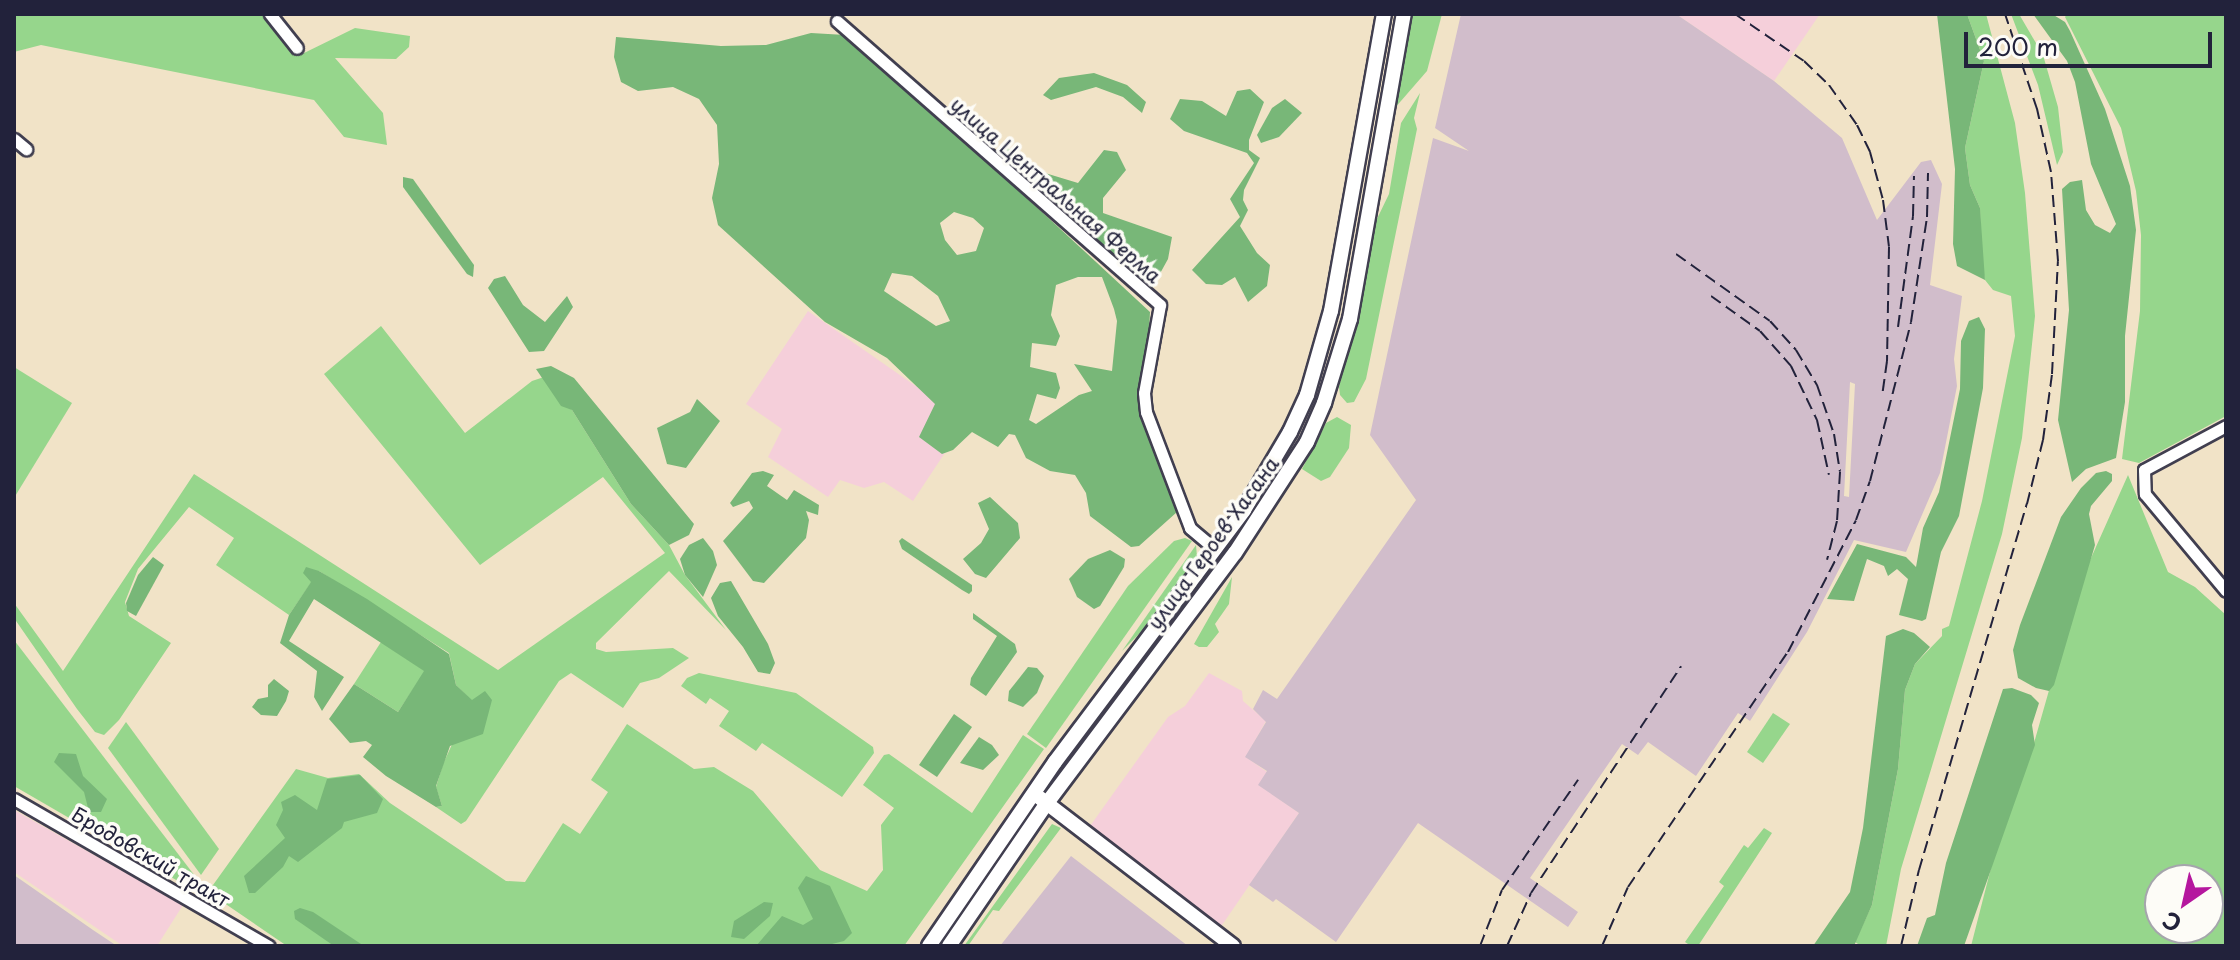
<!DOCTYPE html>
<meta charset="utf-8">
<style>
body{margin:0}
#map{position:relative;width:2240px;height:960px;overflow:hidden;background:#f1e3c7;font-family:"Playpen Sans",sans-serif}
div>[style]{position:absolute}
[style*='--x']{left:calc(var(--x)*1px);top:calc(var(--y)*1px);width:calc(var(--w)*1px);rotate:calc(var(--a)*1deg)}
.built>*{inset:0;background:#f5cfda}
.industrial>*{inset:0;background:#d1bdcb}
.green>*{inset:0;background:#96d68c}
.forest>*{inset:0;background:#78b778}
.roads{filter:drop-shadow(2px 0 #413f50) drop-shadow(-2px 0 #413f50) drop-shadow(0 2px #413f50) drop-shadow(0 -2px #413f50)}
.minor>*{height:11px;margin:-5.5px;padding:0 5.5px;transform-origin:5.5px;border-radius:5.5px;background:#fff}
.major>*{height:14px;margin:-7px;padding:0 7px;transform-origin:7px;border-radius:7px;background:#fff}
.rail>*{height:2px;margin-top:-1px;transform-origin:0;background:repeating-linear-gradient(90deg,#22223b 0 12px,transparent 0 18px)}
span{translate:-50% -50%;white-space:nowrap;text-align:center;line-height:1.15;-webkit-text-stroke:7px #fdfcf7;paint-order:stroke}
.street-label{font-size:20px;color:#22223b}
.frame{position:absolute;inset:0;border:16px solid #22223b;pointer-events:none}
.north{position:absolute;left:2144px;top:864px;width:80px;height:80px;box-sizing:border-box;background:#fdfcf7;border:2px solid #a5a5ac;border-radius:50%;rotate:214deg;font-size:22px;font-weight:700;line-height:32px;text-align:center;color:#22223b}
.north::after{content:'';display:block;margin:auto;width:28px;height:36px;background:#b5179e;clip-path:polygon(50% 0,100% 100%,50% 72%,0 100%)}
.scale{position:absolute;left:1964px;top:32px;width:248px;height:36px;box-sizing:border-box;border:4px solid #22223b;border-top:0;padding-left:10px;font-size:24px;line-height:28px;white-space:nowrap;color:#22223b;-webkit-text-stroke:6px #fdfcf7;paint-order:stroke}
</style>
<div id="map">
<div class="built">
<div style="clip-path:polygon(1676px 14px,1820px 14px,1774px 81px)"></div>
<div style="clip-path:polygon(808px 311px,966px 421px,913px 501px,884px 482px,864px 488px,840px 480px,828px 497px,768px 457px,782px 429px,746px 404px)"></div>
<div style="clip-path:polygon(1209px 673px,1242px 691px,1243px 701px,1266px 721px,1246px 757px,1267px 772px,1259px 785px,1299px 813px,1220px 928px,1090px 826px,1168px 717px,1185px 706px)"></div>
<div style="clip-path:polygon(14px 810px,183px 905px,157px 946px,123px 946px,14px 872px)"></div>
</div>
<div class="industrial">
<div style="clip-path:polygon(evenodd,1461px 14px,1676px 14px,1774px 81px,1842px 138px,1877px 220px,1921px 162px,1931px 160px,1942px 184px,1930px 285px,1962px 296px,1954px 359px,1957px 386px,1940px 473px,1906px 552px,1854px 540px,1807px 632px,1750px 721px,1738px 713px,1696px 776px,1648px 742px,1638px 755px,1622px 744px,1530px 878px,1578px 912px,1568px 927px,1418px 823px,1336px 942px,1276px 899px,1273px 902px,1249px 885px,1299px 813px,1258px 785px,1267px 771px,1245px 757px,1266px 722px,1253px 709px,1263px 690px,1277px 699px,1416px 500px,1370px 435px,1433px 138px,1469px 151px,1435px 128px,1461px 14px,1850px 382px,1855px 384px,1849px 497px,1844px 496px,1850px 382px)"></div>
<div style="clip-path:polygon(1071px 856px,1188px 946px,1000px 946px)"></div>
<div style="clip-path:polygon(14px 875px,93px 930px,117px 946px,14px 946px)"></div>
</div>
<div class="green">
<div style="clip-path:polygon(14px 14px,265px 14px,300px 55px,355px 28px,410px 36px,409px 47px,396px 59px,335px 58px,383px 113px,387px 145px,344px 137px,314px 100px,41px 45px,14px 52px)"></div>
<div style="clip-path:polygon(1410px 14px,1442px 14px,1427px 71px,1394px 109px)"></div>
<div style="clip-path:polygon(1967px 14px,1986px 14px,2015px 123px,2025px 193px,2035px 316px,2022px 438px,2002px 534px,1901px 869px,1886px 946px,1861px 946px,1855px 942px,1872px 905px,1898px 769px,1905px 690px,1915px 664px,1942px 636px,1942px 629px,1949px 626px,1982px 501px,2015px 336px,2011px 296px,1993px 290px,1985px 280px,1981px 260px,1980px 208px,1970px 185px,1965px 148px,1984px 61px)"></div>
<div style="clip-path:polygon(2011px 14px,2019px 14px,2043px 55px,2058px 107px,2063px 152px,2057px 165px,2038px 85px)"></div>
<div style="clip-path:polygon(2067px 14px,2226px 14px,2226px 416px,2139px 463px,2122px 459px,2140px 311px,2141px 235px,2136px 191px,2121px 128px,2065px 17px)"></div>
<div style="clip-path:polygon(1420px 93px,1414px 118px,1417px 129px,1366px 379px,1354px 402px,1347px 403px,1340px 395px,1339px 387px,1375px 223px,1389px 194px,1401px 123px)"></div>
<div style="clip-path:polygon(381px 326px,465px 433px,532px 381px,544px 377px,572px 410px,631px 504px,669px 545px,685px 575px,726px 630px,669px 571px,596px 643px,596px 649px,606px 652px,673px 648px,689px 658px,659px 678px,640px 683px,623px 708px,571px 673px,559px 681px,466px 821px,461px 824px,436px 807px,442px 806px,436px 787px,443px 764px,472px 701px,456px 685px,449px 653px,319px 571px,289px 615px,216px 565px,234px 538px,189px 507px,138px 569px,125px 602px,129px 616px,171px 643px,119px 720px,104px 735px,95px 732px,77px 709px,14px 618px,14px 603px,63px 671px,194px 474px,498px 670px,665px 553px,603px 477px,480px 565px,324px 374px)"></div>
<div style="clip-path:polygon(14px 367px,72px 403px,14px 498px)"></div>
<div style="clip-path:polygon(1337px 417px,1351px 425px,1349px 448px,1330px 477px,1321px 481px,1302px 469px,1326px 423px)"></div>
<div style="clip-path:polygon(evenodd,2128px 475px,2168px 572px,2195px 587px,2226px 615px,2226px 946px,1971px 946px,1992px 864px,2034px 743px,2079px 585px,2128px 475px,2160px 880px,2208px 880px,2208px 928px,2160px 928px,2160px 880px)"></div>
<div style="clip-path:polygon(1185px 538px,1192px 541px,1046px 748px,1027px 734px,1128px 586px,1174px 541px)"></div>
<div style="clip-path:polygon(1196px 545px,1197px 557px,1148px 625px,1122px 651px)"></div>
<div style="clip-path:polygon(1232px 577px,1229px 604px,1215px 624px,1219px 632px,1207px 647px,1199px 647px,1194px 644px)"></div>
<div style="clip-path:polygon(14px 640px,195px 876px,183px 884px,14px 786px)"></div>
<div style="clip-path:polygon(381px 642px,425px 671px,398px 712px,354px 684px)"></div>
<div style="clip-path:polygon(699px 673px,796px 693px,873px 747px,874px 753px,842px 797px,762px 743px,756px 751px,719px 726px,729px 711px,710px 698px,706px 704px,681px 686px,687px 678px)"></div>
<div style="clip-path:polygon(1773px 713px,1790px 724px,1763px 763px,1747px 752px)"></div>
<div style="clip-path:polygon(126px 722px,219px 849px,201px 875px,108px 748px)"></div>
<div style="clip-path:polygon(627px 724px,694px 769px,714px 767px,753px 791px,820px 870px,867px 891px,883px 870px,881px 825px,894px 808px,863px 785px,884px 755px,889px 754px,972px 813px,1023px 735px,1044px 749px,904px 946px,287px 946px,208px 892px,296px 769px,328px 778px,359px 774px,390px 803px,506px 881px,525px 882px,563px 823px,580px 834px,608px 792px,591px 780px)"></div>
<div style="clip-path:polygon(1052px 824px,1061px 828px,999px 911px,993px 910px,968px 946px,964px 946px)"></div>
<div style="clip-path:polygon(1764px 828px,1772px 833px,1698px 946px,1691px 946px,1685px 942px,1724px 886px,1719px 882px,1744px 845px,1748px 848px)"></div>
</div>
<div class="forest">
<div style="clip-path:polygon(1937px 14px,1967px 14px,1984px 61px,1965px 148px,1970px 185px,1980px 208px,1985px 280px,1957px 266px,1953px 244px,1955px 169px)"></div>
<div style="clip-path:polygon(2033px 14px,2052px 14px,2065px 22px,2070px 31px,2105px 109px,2130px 186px,2136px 230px,2125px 336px,2125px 402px,2116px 458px,2086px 469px,2072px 482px,2058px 420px,2069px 310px,2062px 189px,2070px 182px,2082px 180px,2086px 210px,2095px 225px,2110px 233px,2116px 224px,2091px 164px,2075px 82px,2067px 61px)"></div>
<div style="clip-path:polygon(evenodd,811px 33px,845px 35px,906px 86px,1150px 312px,1145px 411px,1177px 512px,1139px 546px,1131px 547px,1090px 516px,1086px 493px,1075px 475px,1050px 471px,1026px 458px,1015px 435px,1009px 434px,998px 447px,972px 432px,953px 450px,942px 454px,919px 437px,935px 404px,887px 358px,825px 322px,718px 225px,712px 198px,719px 164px,717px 125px,699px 99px,673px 87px,638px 91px,621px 82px,614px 57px,616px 37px,721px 46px,766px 45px,811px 33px,954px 212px,973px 218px,984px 228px,976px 251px,957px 255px,945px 240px,940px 223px,954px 212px,811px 33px,892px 273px,912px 276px,938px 296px,950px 321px,936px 326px,884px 291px,892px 273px,811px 33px,1078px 277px,1102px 277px,1114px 309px,1117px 321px,1112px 371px,1074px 364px,1092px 391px,1079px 395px,1036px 424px,1029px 420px,1037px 394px,1056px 399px,1060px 388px,1056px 373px,1030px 367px,1032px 343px,1056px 346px,1060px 336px,1051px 315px,1056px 285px,1078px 277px)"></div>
<div style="clip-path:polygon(1094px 73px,1127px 85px,1146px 102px,1142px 113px,1123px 97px,1096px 87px,1051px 100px,1043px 95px,1059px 78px)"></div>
<div style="clip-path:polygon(1250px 89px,1264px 102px,1249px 140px,1249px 150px,1260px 158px,1244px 190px,1243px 200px,1248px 210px,1240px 226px,1257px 253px,1270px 265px,1267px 286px,1248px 302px,1235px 277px,1222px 285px,1206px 284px,1192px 270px,1240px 217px,1230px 199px,1254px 163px,1247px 153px,1184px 131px,1170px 119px,1180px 99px,1202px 101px,1226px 116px,1237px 91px)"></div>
<div style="clip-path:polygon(1285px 99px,1302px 113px,1279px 137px,1261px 143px,1257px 135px,1272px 108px)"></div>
<div style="clip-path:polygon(1006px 147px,1045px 173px,1078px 183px,1104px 150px,1117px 152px,1126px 170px,1103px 198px,1103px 213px,1172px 237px,1168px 259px,1152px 288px,1142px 286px,998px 159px)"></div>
<div style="clip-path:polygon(403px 177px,413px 179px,474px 265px,473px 277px,467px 274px,403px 187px)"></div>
<div style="clip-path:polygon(505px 276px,523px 305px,545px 322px,567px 296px,573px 307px,544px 351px,529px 352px,488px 288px,494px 279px)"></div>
<div style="clip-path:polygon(1979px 317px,1985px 329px,1983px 388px,1959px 516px,1941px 552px,1926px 619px,1922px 621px,1899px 615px,1908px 579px,1897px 569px,1888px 576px,1884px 566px,1867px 559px,1854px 601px,1827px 599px,1857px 544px,1906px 557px,1916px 567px,1923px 528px,1939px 492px,1960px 389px,1961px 341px,1969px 321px)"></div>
<div style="clip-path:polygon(551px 366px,574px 378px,694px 524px,689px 535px,669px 545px,631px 504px,572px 410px,561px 406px,536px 369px)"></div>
<div style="clip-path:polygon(697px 399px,720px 421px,686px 468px,667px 464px,657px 428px,690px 412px)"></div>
<div style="clip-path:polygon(763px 471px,774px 475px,767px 486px,787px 500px,794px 490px,819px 505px,818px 515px,806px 511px,809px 520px,806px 538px,764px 583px,753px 581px,723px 541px,753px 508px,749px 501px,733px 507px,730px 503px,752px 473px)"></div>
<div style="clip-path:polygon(2106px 471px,2112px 474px,2112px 481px,2091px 506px,2089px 514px,2095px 545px,2054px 685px,2049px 691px,2036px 688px,2018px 678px,2013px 650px,2020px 625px,2061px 517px,2081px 488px,2096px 473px)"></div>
<div style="clip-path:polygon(990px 497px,1018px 523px,1020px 538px,986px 578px,975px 574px,963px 559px,981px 543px,989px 529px,978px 503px)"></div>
<div style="clip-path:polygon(703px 538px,713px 551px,717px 565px,703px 597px,685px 575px,680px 559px,689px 545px)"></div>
<div style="clip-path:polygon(902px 538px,972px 585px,972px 591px,969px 594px,962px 590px,902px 549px,899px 541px)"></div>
<div style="clip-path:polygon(1110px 550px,1125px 559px,1124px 567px,1100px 606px,1094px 609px,1077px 597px,1069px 579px,1088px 559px)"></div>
<div style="clip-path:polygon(153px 557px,164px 565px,136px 616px,127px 611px,126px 603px,138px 575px)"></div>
<div style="clip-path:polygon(306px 567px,319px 571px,367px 599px,449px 654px,456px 685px,472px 700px,485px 691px,492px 700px,483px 734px,450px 746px,436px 786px,442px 806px,436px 807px,386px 776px,363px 757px,372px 745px,366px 741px,350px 743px,329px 719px,354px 684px,398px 712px,424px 671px,314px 599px,289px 641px,344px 677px,322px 711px,314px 697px,317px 671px,280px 643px,289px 615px,311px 582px,303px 573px)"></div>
<div style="clip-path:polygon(731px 581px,768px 644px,775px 663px,770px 674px,758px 672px,743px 647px,718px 616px,711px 598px,720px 583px)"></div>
<div style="clip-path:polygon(973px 613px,1015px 644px,1017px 652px,986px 696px,970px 685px,971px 678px,997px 636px,973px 619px)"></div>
<div style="clip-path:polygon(1903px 629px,1914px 633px,1930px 647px,1915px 664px,1905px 690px,1898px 769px,1872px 905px,1854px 946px,1813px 946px,1850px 892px,1863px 828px,1886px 636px)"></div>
<div style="clip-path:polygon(1028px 667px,1037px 668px,1044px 676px,1037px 693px,1023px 707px,1008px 701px,1009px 691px)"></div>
<div style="clip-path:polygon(274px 679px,289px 691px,286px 701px,277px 716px,261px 715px,252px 707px,258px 699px,268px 697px,268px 685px)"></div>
<div style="clip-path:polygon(2012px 688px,2031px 695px,2039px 703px,2032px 725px,2035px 745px,1964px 946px,1917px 946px,1927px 918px,1935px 915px,1946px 863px,2003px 689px)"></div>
<div style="clip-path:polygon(954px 714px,972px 727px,937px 777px,919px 765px)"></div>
<div style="clip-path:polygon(979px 737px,992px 745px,999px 755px,983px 770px,960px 763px)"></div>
<div style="clip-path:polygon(59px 753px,76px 754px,83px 776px,107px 799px,101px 812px,89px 812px,84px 792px,54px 762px)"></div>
<div style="clip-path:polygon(360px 775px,383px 799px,377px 813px,344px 822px,342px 828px,298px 862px,289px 856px,283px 867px,255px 893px,249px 893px,244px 876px,285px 838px,276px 825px,283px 810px,281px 802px,295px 795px,317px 810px,327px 779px)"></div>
<div style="clip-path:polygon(806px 876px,830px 886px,852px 933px,844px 941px,824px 946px,756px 946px,782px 916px,803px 925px,813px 919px,798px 888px)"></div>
<div style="clip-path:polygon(764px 902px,773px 903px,770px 916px,744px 939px,731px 937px,734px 921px)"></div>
<div style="clip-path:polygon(300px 908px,313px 912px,364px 946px,334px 946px,295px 919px,294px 911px)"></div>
</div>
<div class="roads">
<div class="minor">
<div style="--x:270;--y:14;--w:43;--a:51.5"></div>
<div style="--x:837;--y:21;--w:430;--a:41.3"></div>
<div style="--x:1160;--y:305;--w:89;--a:100.3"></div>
<div style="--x:1144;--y:393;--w:19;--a:84"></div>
<div style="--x:1146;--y:412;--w:124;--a:69.2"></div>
<div style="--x:1190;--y:528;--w:33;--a:40"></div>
<div style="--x:14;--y:139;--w:16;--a:40"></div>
<div style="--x:2226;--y:426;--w:93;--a:151.8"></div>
<div style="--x:2144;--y:470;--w:24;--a:88"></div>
<div style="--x:2145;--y:494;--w:126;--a:50.1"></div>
<div style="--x:14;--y:799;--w:294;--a:30"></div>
</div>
<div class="major">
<div style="--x:1040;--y:798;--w:243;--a:37.5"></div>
<div style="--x:929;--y:946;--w:223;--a:-55.6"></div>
<div style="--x:1055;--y:762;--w:315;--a:-53.1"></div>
<div style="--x:1244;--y:510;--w:91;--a:-59.5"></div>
<div style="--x:1290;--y:432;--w:41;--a:-65.3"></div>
<div style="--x:1307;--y:395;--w:87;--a:-74.1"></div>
<div style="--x:1331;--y:311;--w:302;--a:-79.9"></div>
<div style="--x:949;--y:946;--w:173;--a:-55.6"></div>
<div style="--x:1047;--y:803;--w:313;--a:-53.1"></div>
<div style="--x:1235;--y:553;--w:132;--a:-57"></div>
<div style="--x:1307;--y:442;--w:43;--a:-66.4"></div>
<div style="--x:1324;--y:403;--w:88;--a:-72.8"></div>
<div style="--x:1350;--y:319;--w:310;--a:-80"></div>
</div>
</div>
<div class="rail">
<div style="--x:1735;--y:14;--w:83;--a:34.3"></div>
<div style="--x:1804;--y:61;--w:35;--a:44"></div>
<div style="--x:1829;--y:85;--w:49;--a:55"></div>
<div style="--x:1857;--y:125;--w:30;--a:64"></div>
<div style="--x:1870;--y:152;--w:50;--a:74.8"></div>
<div style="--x:1883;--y:200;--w:47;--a:82.7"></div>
<div style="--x:1889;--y:247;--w:114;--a:91"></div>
<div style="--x:1887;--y:361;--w:36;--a:98"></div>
<div style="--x:1676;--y:254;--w:115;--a:35.5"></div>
<div style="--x:1770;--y:321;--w:39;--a:48"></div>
<div style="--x:1796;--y:350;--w:41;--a:59"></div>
<div style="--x:1817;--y:385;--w:52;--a:70.9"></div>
<div style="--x:1834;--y:434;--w:38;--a:81"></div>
<div style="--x:1840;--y:472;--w:49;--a:93.5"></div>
<div style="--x:1837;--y:521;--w:40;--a:104.4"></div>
<div style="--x:1711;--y:296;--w:60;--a:35.5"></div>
<div style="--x:1760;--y:331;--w:47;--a:48.5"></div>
<div style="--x:1791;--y:366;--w:60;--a:64.3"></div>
<div style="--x:1817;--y:420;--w:56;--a:77.7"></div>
<div style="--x:1898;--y:327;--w:112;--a:-82.3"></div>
<div style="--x:1913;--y:216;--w:40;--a:-88.6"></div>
<div style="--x:1480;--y:946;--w:60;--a:-68.6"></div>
<div style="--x:1502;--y:890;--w:134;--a:-55.4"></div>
<div style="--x:1507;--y:946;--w:58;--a:-65.6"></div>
<div style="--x:1531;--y:893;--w:272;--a:-56.5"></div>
<div style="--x:1602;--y:946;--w:64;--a:-66.2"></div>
<div style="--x:1628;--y:887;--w:284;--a:-55.8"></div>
<div style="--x:1788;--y:652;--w:148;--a:-62.7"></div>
<div style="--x:1856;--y:520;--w:41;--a:-70.3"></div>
<div style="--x:1870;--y:481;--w:164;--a:-75.5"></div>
<div style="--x:1911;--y:322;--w:106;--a:-81.3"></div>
<div style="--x:1927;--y:217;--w:44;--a:-88.7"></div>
<div style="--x:1901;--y:946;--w:78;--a:-76.7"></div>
<div style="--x:1919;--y:870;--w:382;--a:-73.6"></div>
<div style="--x:2027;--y:504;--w:66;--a:-76"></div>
<div style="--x:2043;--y:440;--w:67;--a:-82.2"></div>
<div style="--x:2052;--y:374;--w:113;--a:-87"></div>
<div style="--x:2058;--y:261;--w:89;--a:-94.5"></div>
<div style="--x:2051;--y:172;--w:65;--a:-102.5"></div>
<div style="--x:2037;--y:109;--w:100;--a:-108.6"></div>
</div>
<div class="street-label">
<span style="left:1056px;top:190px;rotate:41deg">улица Центральная Ферма</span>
<span style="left:1213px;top:543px;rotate:-54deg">улица Героев Хасана</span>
<span style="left:151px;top:857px;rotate:30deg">Бродовский тракт</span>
</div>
<div class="frame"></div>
<div class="north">С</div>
<div class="scale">200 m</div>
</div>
